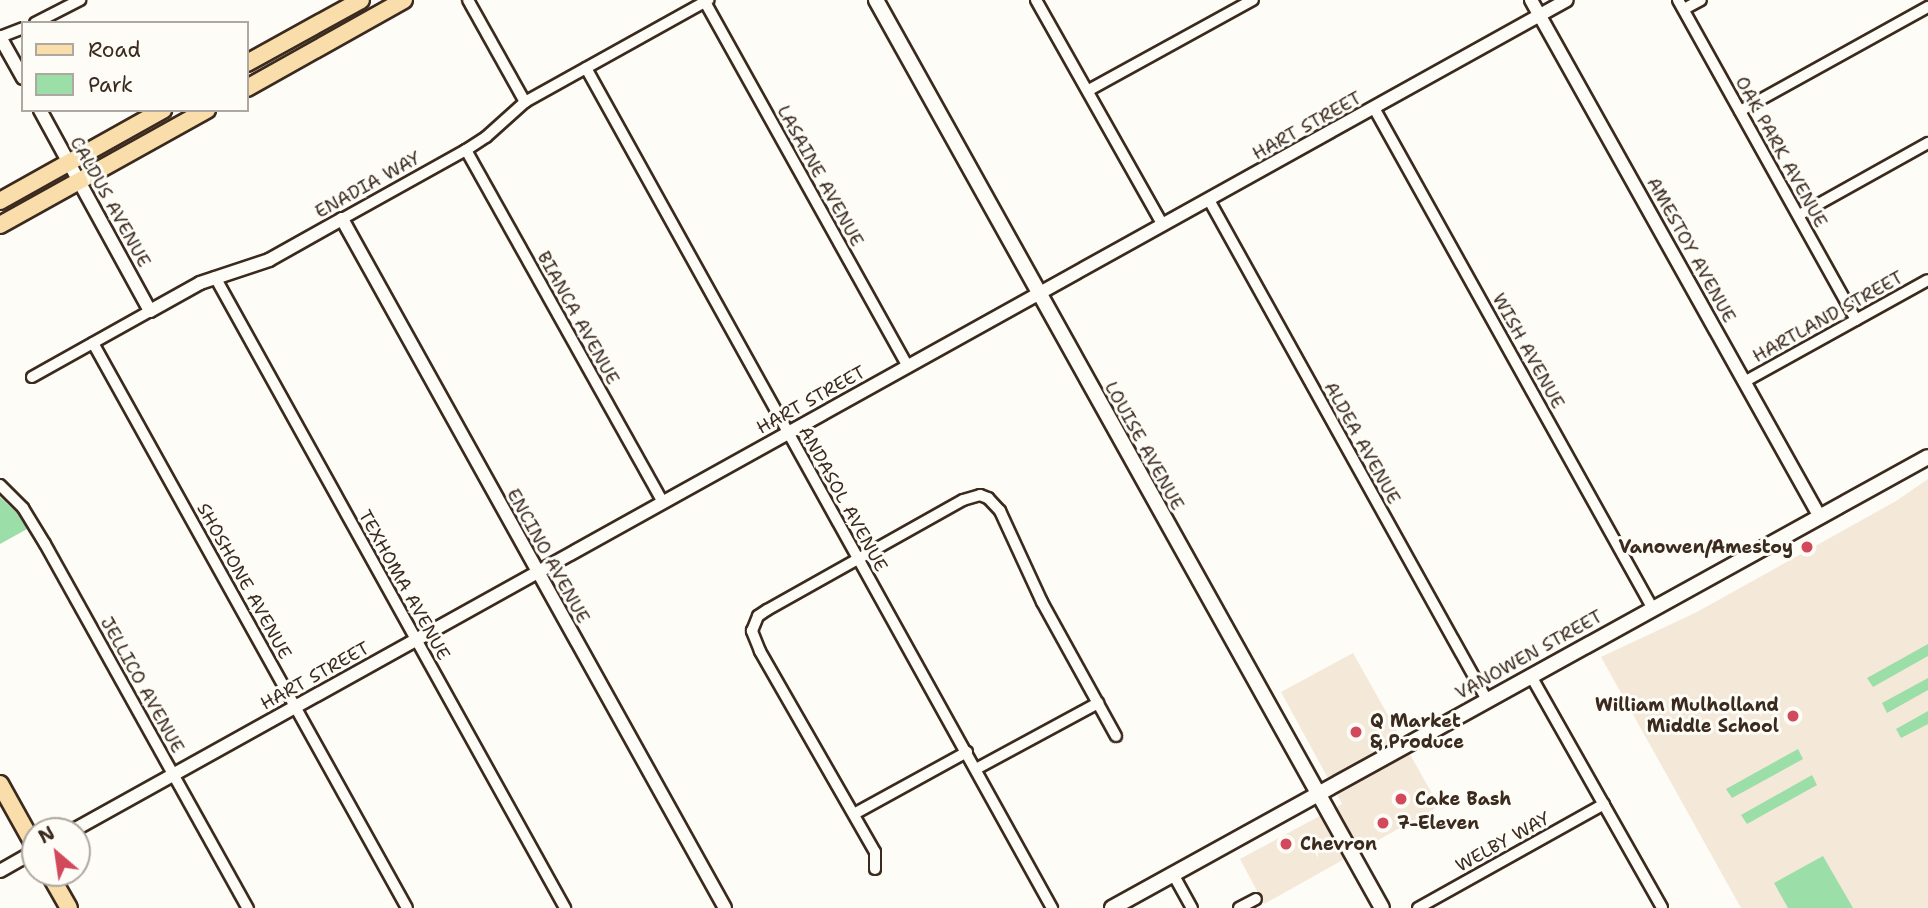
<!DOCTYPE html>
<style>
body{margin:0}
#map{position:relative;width:1928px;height:908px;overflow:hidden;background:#fdfcf7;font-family:"Shantell Sans",sans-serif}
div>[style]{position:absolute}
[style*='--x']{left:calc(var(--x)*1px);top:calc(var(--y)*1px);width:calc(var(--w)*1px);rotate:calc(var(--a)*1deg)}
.built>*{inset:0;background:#f4e8d8}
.green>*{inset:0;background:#9cdea8}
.roads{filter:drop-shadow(2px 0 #3b2a1e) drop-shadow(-2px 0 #3b2a1e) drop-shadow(0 2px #3b2a1e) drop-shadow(0 -2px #3b2a1e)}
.minor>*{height:10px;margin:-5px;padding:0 5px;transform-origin:5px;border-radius:5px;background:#fdfcf7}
.tertiary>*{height:12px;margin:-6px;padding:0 6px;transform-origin:6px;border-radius:6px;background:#fdfcf7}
.secondary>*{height:14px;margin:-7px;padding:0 7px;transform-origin:7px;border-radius:7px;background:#fdfcf7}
.primary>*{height:16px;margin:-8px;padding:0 8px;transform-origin:8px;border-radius:8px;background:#f9ddab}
.dots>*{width:19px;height:19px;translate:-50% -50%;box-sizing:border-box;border:4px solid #fdfcf7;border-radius:50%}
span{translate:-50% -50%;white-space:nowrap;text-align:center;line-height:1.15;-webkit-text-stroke:6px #fdfcf7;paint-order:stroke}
.street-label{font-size:18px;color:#3b2a1e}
.poi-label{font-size:18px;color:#3b2a1e;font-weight:700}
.right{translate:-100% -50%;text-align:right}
.left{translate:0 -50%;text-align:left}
.legend{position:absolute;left:21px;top:21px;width:228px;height:91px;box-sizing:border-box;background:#fdfcf7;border:2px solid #afa8a0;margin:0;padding:9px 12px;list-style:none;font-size:21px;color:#3b2a1e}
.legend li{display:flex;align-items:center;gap:14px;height:35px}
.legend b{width:35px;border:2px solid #afa8a0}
.north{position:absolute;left:21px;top:817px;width:70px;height:70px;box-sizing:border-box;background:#fdfcf7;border:2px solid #afa8a0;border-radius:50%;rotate:331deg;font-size:19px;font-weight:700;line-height:28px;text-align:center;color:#3b2a1e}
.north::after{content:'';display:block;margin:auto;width:24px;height:32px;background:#d1495b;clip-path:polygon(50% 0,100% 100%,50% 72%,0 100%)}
</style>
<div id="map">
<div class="built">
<div style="clip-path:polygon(1928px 479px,1928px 908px,1741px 908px,1601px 657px,1697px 612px,1896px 501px)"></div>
<div style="clip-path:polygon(1353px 653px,1439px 806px,1264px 904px,1240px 859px,1342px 804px,1281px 692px)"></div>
</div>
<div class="green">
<div style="clip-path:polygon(0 497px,19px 515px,27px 529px,0 544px)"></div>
<div style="clip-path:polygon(1928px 644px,1928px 656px,1873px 687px,1867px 678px)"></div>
<div style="clip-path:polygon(1928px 678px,1928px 690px,1887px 713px,1882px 703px)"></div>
<div style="clip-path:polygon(1928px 711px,1928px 724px,1901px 738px,1896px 729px)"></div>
<div style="clip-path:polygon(1798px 749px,1803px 759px,1732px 798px,1726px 789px)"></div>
<div style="clip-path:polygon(1812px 775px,1817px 785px,1747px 824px,1741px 815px)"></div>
<div style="clip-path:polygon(1823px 856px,1853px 908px,1788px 908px,1774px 883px)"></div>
</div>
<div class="roads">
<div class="minor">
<div style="--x:468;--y:0;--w:117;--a:60.8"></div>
<div style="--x:1036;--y:0;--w:258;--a:60.6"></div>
<div style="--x:1678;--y:0;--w:366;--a:60.9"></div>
<div style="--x:705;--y:2;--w:417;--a:60.9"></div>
<div style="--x:1684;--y:9;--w:19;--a:-28"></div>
<div style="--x:35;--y:23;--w:51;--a:-27.1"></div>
<div style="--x:0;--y:37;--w:25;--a:-21"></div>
<div style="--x:586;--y:68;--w:961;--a:60.98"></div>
<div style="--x:1089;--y:90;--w:187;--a:-28.8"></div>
<div style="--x:1374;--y:108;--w:573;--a:60.89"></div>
<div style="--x:1740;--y:111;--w:215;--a:-29"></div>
<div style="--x:466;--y:150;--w:403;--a:60.8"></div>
<div style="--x:1209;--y:200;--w:572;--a:60.93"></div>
<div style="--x:1799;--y:215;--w:148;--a:-29.2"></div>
<div style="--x:342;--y:219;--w:142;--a:-29.1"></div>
<div style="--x:466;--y:150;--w:24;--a:-33"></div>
<div style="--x:486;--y:137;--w:52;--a:-41.9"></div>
<div style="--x:525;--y:102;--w:210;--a:-29.1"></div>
<div style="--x:215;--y:277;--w:722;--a:60.98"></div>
<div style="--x:93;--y:343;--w:646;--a:60.94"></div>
<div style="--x:32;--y:377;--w:135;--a:-29.2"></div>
<div style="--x:1744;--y:382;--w:210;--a:-29"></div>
<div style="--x:0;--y:485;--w:33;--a:45"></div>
<div style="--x:23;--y:508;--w:42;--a:58.6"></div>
<div style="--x:45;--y:544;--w:417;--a:60.9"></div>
<div style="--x:1531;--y:676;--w:266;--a:60.5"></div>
<div style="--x:976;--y:769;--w:139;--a:-28.4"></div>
<div style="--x:854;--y:814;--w:129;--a:-28.8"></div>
<div style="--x:875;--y:869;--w:17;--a:-90"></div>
<div style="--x:875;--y:852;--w:232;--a:-119.8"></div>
<div style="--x:760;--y:651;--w:22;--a:-112"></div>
<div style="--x:752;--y:631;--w:16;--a:-68"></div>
<div style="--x:758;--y:616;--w:11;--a:-34"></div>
<div style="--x:767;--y:610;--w:225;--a:-29.3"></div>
<div style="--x:963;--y:500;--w:18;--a:-16"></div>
<div style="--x:980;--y:495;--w:9;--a:21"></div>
<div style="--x:988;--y:498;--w:18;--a:47"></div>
<div style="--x:1000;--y:511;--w:100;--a:65.2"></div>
<div style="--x:1042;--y:602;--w:153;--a:61.1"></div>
<div style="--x:1173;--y:874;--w:39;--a:61"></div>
<div style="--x:1239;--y:908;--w:19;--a:-28"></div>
<div style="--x:1418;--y:908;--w:213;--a:-29.2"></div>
</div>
<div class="tertiary">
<div style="--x:1531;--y:0;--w:592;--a:60.8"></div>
<div style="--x:0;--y:37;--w:47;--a:60.7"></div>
<div style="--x:40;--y:110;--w:229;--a:61.3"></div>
<div style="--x:150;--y:311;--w:57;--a:-29.2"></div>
<div style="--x:200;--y:283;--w:73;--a:-18.4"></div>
<div style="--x:269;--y:260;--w:84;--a:-29.3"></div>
<div style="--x:342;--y:219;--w:788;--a:60.93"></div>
<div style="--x:72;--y:831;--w:1710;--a:-29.07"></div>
<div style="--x:0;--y:871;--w:40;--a:-29.7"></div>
</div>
<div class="secondary">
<div style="--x:876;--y:0;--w:1039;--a:60.87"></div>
<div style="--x:1112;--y:908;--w:932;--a:-28.93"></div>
</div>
<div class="primary">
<div style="--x:247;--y:63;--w:130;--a:-28.9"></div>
<div style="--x:247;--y:88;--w:180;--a:-29.3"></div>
<div style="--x:0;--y:201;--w:187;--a:-29.2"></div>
<div style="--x:0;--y:225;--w:237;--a:-29.1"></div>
<div style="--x:0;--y:784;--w:72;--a:60.9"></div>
<div style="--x:49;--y:873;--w:40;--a:60.3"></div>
</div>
</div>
<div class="dots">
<div style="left:1807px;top:547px;background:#d1495b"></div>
<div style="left:1793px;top:716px;background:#d1495b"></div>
<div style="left:1356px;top:732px;background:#d1495b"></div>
<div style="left:1401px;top:799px;background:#d1495b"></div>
<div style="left:1383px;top:823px;background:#d1495b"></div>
<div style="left:1286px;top:844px;background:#d1495b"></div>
</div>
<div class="street-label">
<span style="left:1307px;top:126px;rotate:-29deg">HART STREET</span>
<span style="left:1781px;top:152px;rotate:61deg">OAK PARK AVENUE</span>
<span style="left:820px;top:176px;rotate:61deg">LASAINE AVENUE</span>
<span style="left:368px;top:185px;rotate:-29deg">ENADIA WAY</span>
<span style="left:110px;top:202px;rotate:61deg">CALDUS AVENUE</span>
<span style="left:1691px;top:250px;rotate:61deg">AMESTOY AVENUE</span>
<span style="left:1828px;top:317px;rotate:-29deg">HARTLAND STREET</span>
<span style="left:578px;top:318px;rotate:61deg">BIANCA AVENUE</span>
<span style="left:1528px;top:351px;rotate:61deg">WISH AVENUE</span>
<span style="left:811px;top:400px;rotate:-29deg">HART STREET</span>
<span style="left:1362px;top:443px;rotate:61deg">ALDEA AVENUE</span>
<span style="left:1144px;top:446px;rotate:61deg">LOUISE AVENUE</span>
<span style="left:843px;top:499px;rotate:61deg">ANDASOL AVENUE</span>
<span style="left:548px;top:556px;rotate:61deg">ENCINO AVENUE</span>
<span style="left:244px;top:581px;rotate:61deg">SHOSHONE AVENUE</span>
<span style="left:404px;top:585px;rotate:61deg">TEXHOMA AVENUE</span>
<span style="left:1529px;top:655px;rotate:-29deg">VANOWEN STREET</span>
<span style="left:315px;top:676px;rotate:-29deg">HART STREET</span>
<span style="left:142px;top:685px;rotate:61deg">JELLICO AVENUE</span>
<span style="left:1503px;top:842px;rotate:-29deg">WELBY WAY</span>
</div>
<div class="poi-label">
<span class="right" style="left:1793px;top:547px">Vanowen/Amestoy</span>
<span class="right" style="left:1779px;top:716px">William Mulholland<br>Middle School</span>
<span class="left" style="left:1370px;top:732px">Q Market<br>&amp; Produce</span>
<span class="left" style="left:1415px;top:799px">Cake Bash</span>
<span class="left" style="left:1397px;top:823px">7-Eleven</span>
<span class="left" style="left:1300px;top:844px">Chevron</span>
</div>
<ul class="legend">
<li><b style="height:9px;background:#f9ddab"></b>Road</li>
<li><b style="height:19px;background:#9cdea8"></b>Park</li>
</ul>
<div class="north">N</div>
</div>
